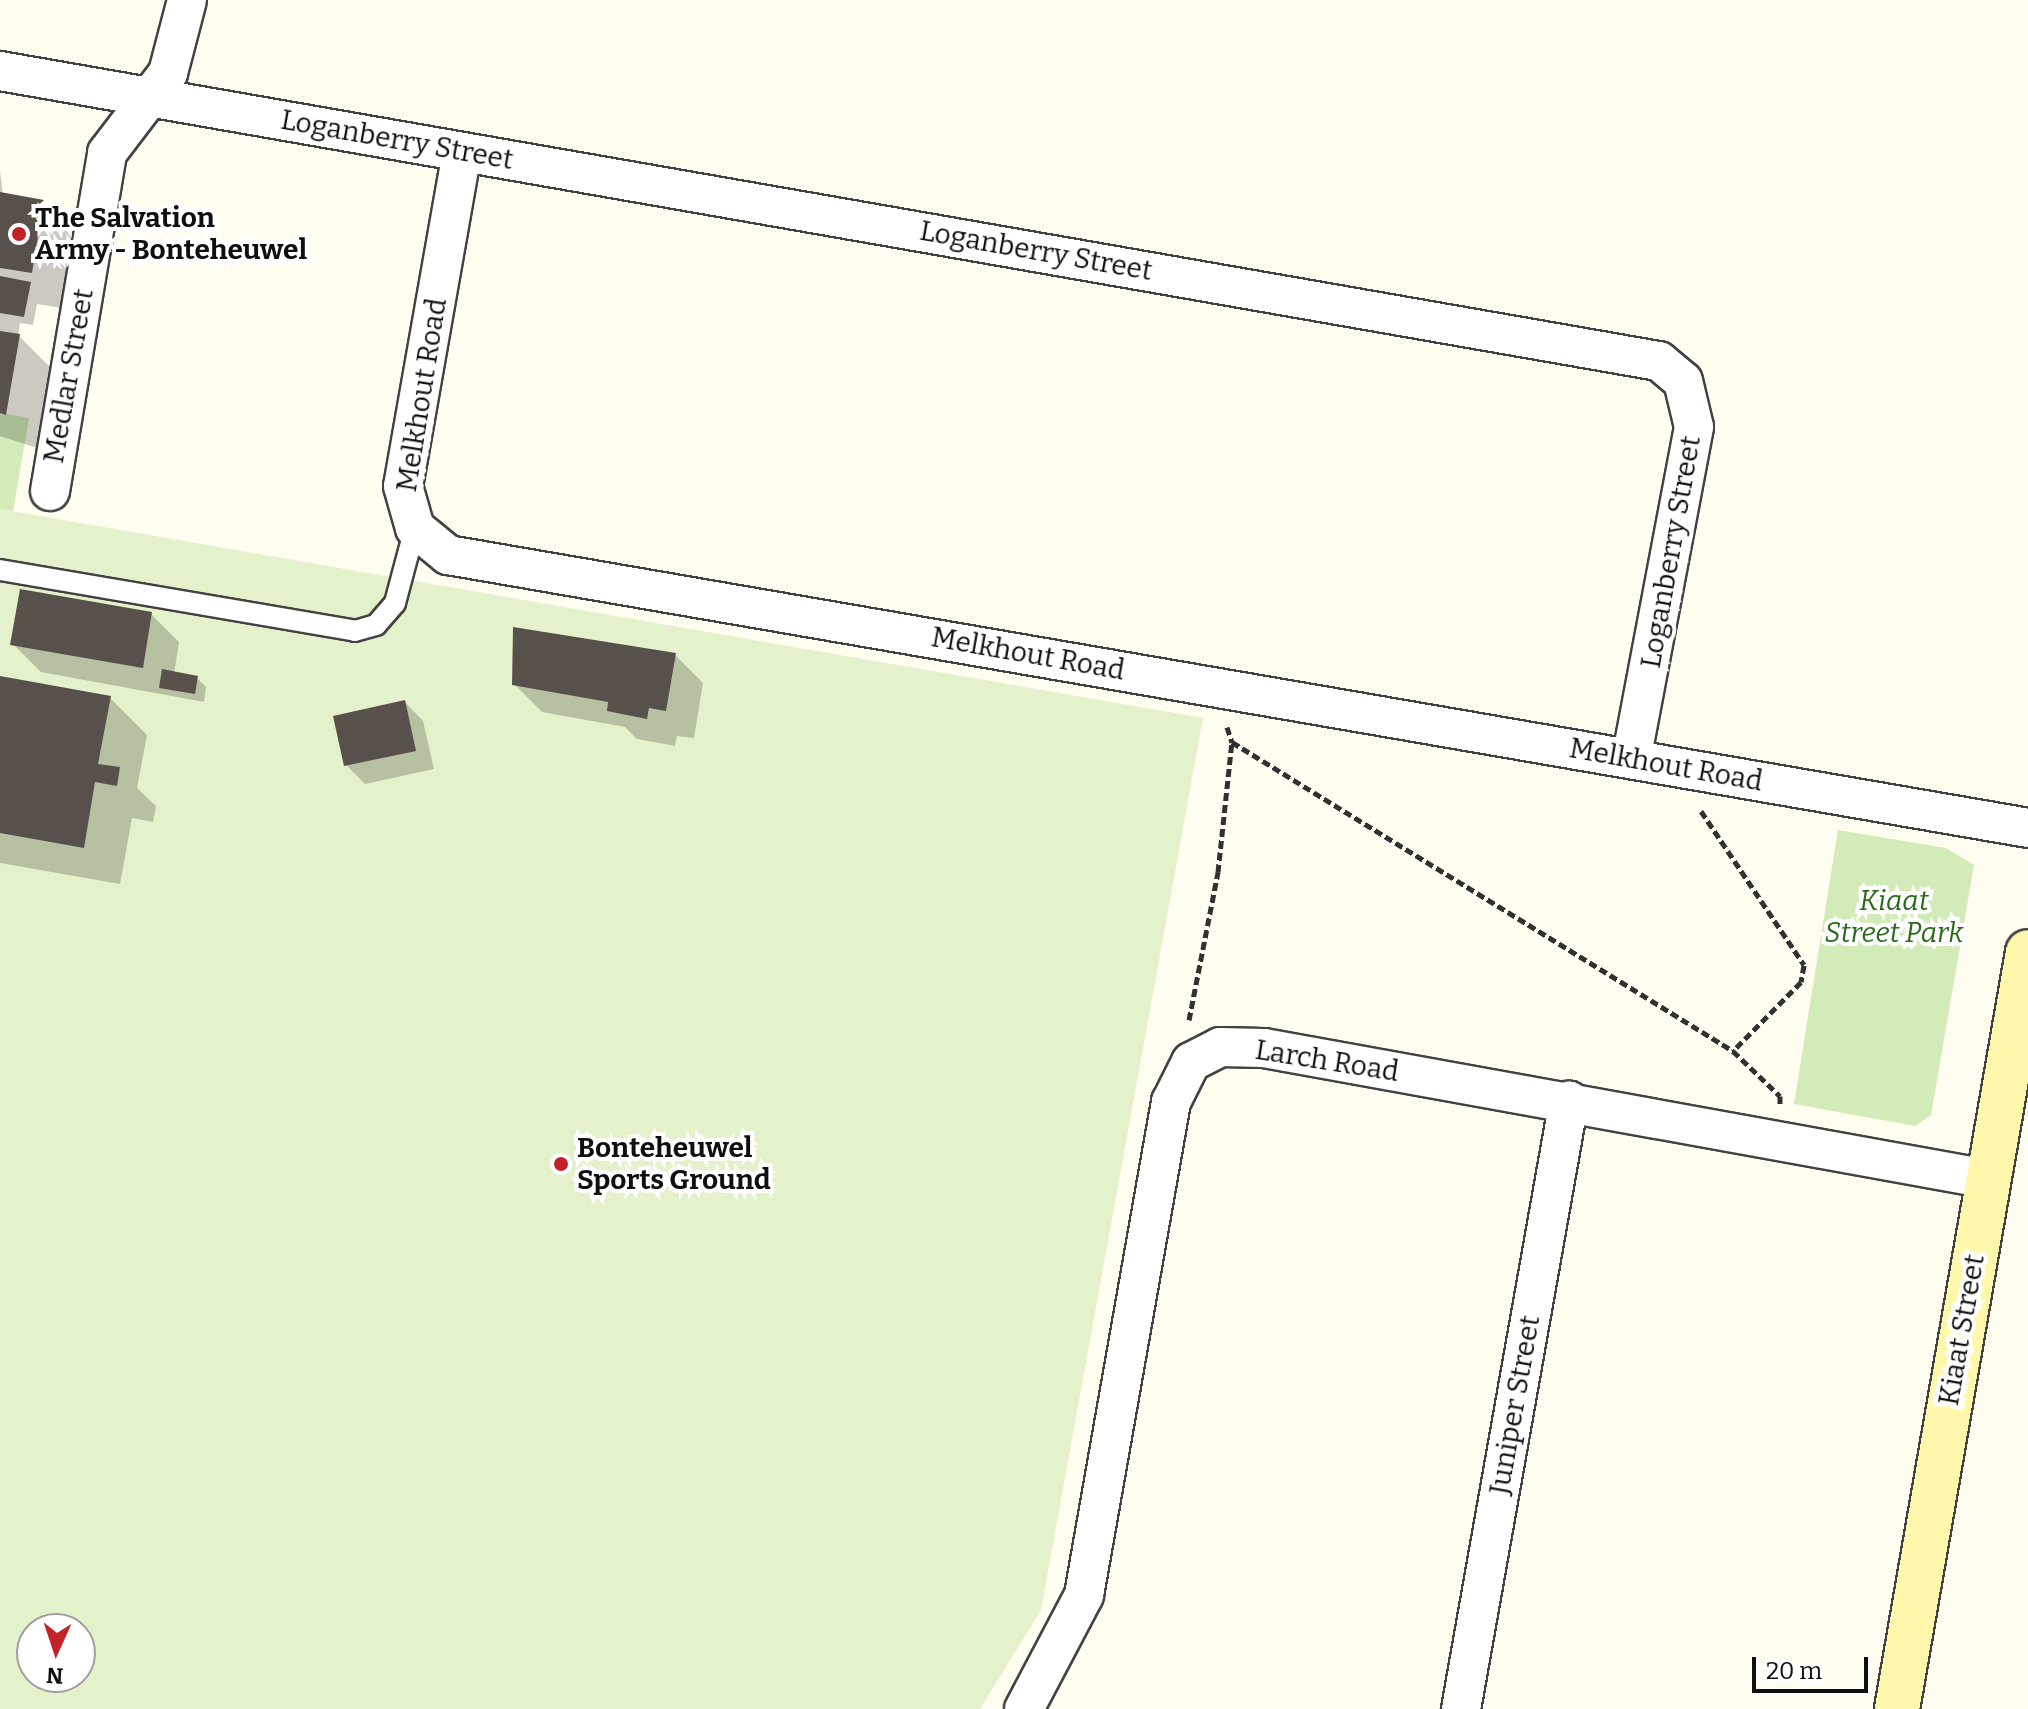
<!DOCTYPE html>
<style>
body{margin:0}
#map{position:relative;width:2028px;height:1709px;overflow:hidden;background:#fffcf0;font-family:Bitter,serif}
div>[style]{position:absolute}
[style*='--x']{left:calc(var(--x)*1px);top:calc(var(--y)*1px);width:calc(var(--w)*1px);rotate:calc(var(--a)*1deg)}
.green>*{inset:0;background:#d2ebb9}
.pitch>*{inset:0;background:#e4f2cb}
.shadow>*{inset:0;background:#0003}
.building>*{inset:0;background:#58504b}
.path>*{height:5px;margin-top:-2.5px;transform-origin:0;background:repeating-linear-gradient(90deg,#313131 0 8px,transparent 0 12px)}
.roads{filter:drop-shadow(2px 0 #424242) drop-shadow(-2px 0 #424242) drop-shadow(0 2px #424242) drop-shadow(0 -2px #424242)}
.lane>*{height:20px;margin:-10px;padding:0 10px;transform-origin:10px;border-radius:10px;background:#fff}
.street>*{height:38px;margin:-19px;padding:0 19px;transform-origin:19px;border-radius:19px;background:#fff}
.secondary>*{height:44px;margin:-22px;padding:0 22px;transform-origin:22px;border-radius:22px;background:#fff7ab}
.dots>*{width:22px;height:22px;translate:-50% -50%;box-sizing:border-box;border:4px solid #fff;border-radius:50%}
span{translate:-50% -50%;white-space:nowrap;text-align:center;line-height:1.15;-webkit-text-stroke:8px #fff;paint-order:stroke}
.street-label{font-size:28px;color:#0f0f0f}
.poi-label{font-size:28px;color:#0f0f0f;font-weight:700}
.left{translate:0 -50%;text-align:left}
.park-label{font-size:28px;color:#2b691d;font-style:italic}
.north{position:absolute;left:16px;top:1613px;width:80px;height:80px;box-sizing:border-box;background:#fff;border:2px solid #9f9f9f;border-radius:50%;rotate:183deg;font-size:22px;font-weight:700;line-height:32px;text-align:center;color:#0f0f0f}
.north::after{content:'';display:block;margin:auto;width:28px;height:36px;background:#c32328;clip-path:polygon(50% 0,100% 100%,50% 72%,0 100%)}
.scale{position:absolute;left:1752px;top:1657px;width:116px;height:36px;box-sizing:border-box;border:4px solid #0f0f0f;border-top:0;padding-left:10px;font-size:24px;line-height:28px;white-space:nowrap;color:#0f0f0f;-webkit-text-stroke:6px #fff;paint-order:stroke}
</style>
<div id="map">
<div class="green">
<div style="clip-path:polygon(0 413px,29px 418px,13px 511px,0 509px)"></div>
<div style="clip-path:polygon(1838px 830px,1946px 848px,1974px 865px,1931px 1115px,1915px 1126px,1794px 1104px)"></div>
</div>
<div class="pitch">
<div style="clip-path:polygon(evenodd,0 509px,1203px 718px,1041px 1610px,980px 1709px,0 1709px,0 509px,32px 1629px,80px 1629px,80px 1677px,32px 1677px,32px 1629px)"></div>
</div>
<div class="shadow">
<div style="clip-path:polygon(0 171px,3px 195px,43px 202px,81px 239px,68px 309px,37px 304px,33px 325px,20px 323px,18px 335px,56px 373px,43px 450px,0 436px)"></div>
<div style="clip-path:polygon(151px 614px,179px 642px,174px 674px,197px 678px,206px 687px,204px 702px,41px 672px,13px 644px)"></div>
<div style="clip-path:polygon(675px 655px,703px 683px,694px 738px,677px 736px,675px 746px,637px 739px,625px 727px,542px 712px,514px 684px)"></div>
<div style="clip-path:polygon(0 678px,110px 698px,147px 735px,137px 788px,156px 806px,153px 822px,132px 818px,120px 884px,0 863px)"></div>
<div style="clip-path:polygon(405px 702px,423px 721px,434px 769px,365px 784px,346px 765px)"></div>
</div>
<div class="building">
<div style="clip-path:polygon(0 192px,44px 200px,32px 273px,0 268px)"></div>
<div style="clip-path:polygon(0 276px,31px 282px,24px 317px,0 313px)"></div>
<div style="clip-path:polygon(0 331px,20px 334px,6px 415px,0 413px)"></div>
<div style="clip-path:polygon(20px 589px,152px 612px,143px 668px,10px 645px)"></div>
<div style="clip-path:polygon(513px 627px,676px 653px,666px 711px,649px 708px,647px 719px,607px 711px,608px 702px,512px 685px)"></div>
<div style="clip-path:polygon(162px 669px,198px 676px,195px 694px,159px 688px)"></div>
<div style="clip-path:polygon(0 676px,111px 696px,98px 764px,120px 767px,117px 786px,95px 782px,84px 848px,0 833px)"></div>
<div style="clip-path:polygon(405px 700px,416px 751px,344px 766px,333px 716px)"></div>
</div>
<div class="path">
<div style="--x:1227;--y:727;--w:16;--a:72"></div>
<div style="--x:1232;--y:742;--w:589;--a:31.66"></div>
<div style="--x:1733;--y:1051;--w:65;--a:43.8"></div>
<div style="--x:1780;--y:1096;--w:8;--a:90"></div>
<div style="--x:1701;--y:811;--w:185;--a:56.2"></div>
<div style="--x:1804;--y:965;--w:17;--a:100"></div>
<div style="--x:1801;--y:982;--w:97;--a:134.6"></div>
<div style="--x:1189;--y:1020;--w:151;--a:-78.9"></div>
<div style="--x:1218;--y:872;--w:131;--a:-83.9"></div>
</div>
<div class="roads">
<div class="lane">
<div style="--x:0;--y:570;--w:360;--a:9.7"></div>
<div style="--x:355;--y:631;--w:22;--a:-16"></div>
<div style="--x:376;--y:625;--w:29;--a:-49"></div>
<div style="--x:395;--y:603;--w:78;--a:-75.1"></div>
</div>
<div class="street">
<div style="--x:0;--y:71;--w:1684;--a:9.92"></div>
<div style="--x:1659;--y:361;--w:31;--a:40"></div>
<div style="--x:1683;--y:381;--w:47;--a:76.6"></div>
<div style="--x:1694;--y:427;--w:338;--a:100.7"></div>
<div style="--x:462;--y:152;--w:339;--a:100"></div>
<div style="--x:403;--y:486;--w:44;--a:74.1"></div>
<div style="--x:415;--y:528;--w:43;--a:39.3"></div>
<div style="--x:448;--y:555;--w:1603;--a:9.8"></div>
<div style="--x:50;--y:491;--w:343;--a:-80.4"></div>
<div style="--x:107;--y:153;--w:101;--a:-52.7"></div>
<div style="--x:168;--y:73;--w:75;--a:-75.4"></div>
<div style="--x:1024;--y:1709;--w:129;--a:-62.2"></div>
<div style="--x:1084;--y:1595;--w:501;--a:-79.99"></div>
<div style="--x:1171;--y:1102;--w:45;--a:-63.4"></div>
<div style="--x:1191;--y:1062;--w:33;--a:-27"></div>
<div style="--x:1220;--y:1047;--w:44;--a:1.3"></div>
<div style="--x:1264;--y:1048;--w:736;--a:10.26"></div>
<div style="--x:1461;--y:1709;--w:618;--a:-79.93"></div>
</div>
<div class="secondary">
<div style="--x:1897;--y:1709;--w:768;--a:-80.18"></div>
</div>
</div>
<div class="dots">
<div style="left:19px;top:234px;background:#c32328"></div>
<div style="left:561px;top:1164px;background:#c32328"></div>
</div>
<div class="street-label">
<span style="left:397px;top:140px;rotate:10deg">Loganberry Street</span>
<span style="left:1036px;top:251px;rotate:10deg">Loganberry Street</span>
<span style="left:69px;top:376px;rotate:-80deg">Medlar Street</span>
<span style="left:422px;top:395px;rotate:-81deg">Melkhout Road</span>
<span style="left:1671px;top:552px;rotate:-80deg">Loganberry Street</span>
<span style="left:1028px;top:654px;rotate:10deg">Melkhout Road</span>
<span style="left:1666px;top:765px;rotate:10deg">Melkhout Road</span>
<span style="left:1327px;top:1061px;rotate:9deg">Larch Road</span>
<span style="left:1962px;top:1330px;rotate:-80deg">Kiaat Street</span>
<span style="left:1515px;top:1405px;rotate:-80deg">Juniper Street</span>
</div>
<div class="poi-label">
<span class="left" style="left:35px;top:234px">The Salvation<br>Army - Bonteheuwel</span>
<span class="left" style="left:577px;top:1164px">Bonteheuwel<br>Sports Ground</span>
</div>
<div class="park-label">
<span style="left:1894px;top:917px">Kiaat<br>Street Park</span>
</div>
<div class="north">N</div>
<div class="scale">20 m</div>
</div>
